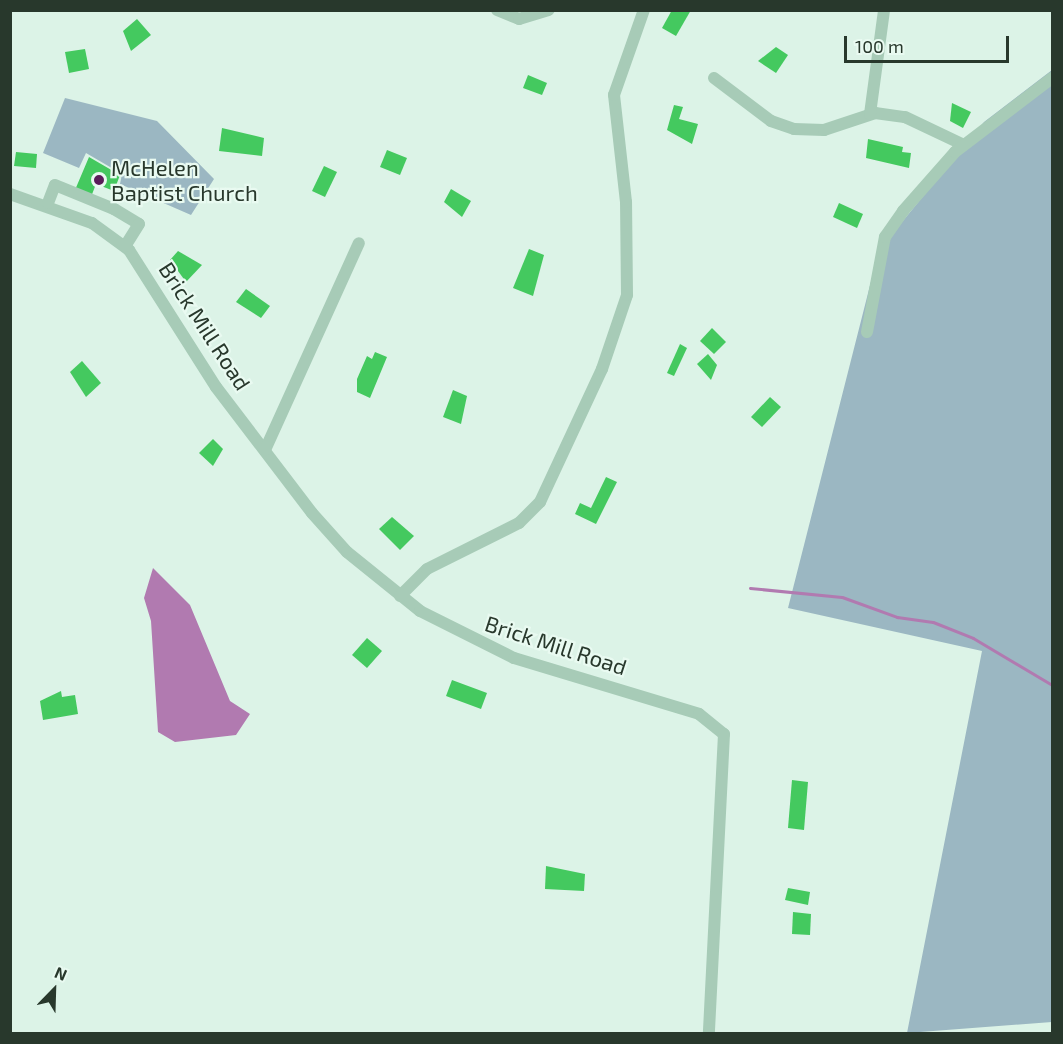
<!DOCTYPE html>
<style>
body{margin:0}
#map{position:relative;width:1063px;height:1044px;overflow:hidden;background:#dcf3e7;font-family:"Exo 2",sans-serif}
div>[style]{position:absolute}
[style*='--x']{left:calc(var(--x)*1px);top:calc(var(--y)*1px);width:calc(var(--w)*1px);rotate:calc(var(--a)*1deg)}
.green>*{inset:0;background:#9bb7c2}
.water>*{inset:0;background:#b17ab0}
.stream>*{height:3px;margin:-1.5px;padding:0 1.5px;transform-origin:1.5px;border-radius:1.5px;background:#b17ab0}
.building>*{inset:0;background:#44c95f}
.minor>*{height:12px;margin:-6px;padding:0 6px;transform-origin:6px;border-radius:6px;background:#a7cbb7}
.dots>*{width:16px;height:16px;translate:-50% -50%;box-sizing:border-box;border:3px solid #e9faf1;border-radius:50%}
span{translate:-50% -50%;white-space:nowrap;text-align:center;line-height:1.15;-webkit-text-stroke:4.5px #e9faf1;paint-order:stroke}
.poi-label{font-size:22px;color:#28382c}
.left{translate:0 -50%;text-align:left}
.street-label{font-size:22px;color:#28382c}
.frame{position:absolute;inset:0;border:12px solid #28382c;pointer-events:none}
.north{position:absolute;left:24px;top:960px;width:60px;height:60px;-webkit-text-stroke:4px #e9faf1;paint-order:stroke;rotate:23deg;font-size:16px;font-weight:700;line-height:24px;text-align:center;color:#28382c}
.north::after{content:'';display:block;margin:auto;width:21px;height:27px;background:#28382c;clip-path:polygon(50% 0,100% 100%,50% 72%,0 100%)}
.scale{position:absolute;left:844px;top:36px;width:165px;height:27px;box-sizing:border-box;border:3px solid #28382c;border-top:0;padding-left:8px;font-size:18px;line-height:21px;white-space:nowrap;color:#28382c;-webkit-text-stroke:4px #e9faf1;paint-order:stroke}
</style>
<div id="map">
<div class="green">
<div style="clip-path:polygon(1052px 70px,1052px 1022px,907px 1033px,982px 651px,788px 608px,879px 250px,984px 122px)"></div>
<div style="clip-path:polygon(65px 98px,157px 121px,214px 179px,191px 215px,120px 184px,122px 174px,86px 153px,79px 168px,43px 153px)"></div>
</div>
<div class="water">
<div style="clip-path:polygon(153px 568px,190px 605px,230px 701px,250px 714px,236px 735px,175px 742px,158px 732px,151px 621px,144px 598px)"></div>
</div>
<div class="stream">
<div style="--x:750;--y:588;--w:92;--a:5.6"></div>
<div style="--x:842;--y:597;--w:59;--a:20"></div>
<div style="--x:897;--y:617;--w:36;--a:8"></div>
<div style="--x:933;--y:622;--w:43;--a:21.8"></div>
<div style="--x:973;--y:638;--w:92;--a:30.7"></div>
</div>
<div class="building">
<div style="clip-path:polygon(672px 10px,691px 10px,676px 36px,662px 28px)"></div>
<div style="clip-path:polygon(137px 19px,151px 35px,131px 51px,123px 31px)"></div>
<div style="clip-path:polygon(776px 47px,788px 55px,776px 73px,758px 61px)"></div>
<div style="clip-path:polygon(85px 49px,89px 69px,69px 73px,65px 52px)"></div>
<div style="clip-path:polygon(528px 75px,547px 83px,542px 95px,523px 88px)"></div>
<div style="clip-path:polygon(952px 103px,971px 112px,963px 128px,950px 121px)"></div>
<div style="clip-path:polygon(674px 105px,683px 107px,679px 119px,698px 124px,692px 144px,667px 130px)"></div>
<div style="clip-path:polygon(222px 128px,264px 138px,262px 156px,219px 151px)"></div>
<div style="clip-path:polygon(868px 139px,903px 147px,902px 152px,911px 153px,909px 168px,866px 158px)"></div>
<div style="clip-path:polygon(387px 150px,407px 158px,400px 175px,380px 167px)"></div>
<div style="clip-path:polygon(16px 152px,37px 154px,36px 168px,14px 166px)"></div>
<div style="clip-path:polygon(89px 157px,120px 175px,114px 191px,96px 184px,91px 197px,75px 190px)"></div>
<div style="clip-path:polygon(324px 166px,337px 172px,325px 197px,312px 191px)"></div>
<div style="clip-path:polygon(451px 189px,471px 201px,462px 217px,444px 202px)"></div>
<div style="clip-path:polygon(839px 203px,863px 214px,857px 228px,833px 217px)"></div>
<div style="clip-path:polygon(529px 249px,544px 255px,533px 296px,513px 288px)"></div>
<div style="clip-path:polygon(178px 251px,202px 265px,186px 282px,170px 260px)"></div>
<div style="clip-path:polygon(246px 289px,270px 306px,261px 318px,236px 302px)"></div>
<div style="clip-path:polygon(712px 328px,726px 342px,714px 354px,700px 341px)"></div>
<div style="clip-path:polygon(680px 344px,687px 348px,674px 376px,667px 373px)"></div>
<div style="clip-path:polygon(375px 352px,387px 357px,370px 398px,357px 392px,357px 379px,367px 356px,372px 359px)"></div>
<div style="clip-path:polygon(708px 354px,717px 365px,711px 380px,697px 364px)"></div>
<div style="clip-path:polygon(82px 361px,101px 383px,86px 397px,70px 372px)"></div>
<div style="clip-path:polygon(453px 390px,467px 396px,461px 424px,443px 417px)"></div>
<div style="clip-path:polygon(770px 397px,781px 407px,762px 427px,751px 417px)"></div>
<div style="clip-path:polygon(213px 439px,223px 449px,213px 466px,199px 453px)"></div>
<div style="clip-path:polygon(606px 477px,617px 482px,596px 524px,575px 514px,580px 503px,591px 508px)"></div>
<div style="clip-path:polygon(392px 517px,414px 536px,400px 550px,379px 529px)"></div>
<div style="clip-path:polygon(367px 638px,382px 651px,367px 668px,352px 655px)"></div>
<div style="clip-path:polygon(452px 680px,487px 693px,481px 709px,446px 696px)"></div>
<div style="clip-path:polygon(61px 691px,62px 697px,75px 695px,78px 714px,43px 720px,40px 701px)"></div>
<div style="clip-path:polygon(792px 780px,808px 782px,804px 830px,788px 828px)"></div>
<div style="clip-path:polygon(546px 866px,585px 874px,584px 891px,545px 889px)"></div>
<div style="clip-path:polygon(788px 888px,810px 892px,808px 905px,785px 900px)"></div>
<div style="clip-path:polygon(793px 912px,811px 914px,810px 935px,792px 934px)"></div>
</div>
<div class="minor">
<div style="--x:497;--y:10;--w:24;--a:22"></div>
<div style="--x:519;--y:19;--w:31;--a:-17"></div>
<div style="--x:714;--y:78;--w:71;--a:37"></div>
<div style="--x:771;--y:121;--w:24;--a:19"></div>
<div style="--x:794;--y:129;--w:30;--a:2"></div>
<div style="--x:824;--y:130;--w:54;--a:-18.4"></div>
<div style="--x:875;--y:113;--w:30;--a:8"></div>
<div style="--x:905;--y:117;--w:65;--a:25.4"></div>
<div style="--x:870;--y:114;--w:105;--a:-82.3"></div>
<div style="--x:10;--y:194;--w:87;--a:19.5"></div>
<div style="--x:92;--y:223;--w:46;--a:36.1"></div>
<div style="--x:129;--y:250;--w:162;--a:57.6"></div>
<div style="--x:216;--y:387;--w:158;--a:52.7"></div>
<div style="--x:312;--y:513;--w:52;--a:48.1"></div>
<div style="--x:347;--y:552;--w:94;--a:38.9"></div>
<div style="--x:420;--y:611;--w:105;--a:26.6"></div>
<div style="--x:514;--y:658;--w:193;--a:16.8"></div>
<div style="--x:699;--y:714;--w:32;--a:39"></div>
<div style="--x:724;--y:734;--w:300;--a:92.9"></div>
<div style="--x:48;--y:203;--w:19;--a:-69"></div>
<div style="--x:55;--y:185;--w:64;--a:22.1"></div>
<div style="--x:114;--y:209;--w:29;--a:31"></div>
<div style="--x:139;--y:224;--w:26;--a:122"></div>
<div style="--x:867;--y:332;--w:97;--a:-79.3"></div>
<div style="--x:885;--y:237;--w:32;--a:-55"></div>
<div style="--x:903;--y:211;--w:79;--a:-48.6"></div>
<div style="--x:955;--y:152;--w:122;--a:-37.3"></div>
<div style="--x:265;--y:450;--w:227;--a:-65.6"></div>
<div style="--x:400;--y:596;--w:38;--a:-45"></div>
<div style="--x:427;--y:569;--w:103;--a:-26.6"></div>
<div style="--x:519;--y:523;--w:30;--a:-45"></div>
<div style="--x:540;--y:502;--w:147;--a:-65"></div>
<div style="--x:602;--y:369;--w:78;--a:-71.3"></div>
<div style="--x:627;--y:295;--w:93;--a:-90.6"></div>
<div style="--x:626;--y:202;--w:108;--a:-96.4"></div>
<div style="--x:614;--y:95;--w:90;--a:-70.6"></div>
</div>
<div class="dots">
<div style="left:99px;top:180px;background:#5a1c59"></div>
</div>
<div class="poi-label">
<span class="left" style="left:111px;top:180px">McHelen<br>Baptist Church</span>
</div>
<div class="street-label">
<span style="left:205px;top:326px;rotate:57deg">Brick Mill Road</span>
<span style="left:556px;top:645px;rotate:18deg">Brick Mill Road</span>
</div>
<div class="frame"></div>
<div class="north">N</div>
<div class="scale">100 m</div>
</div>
